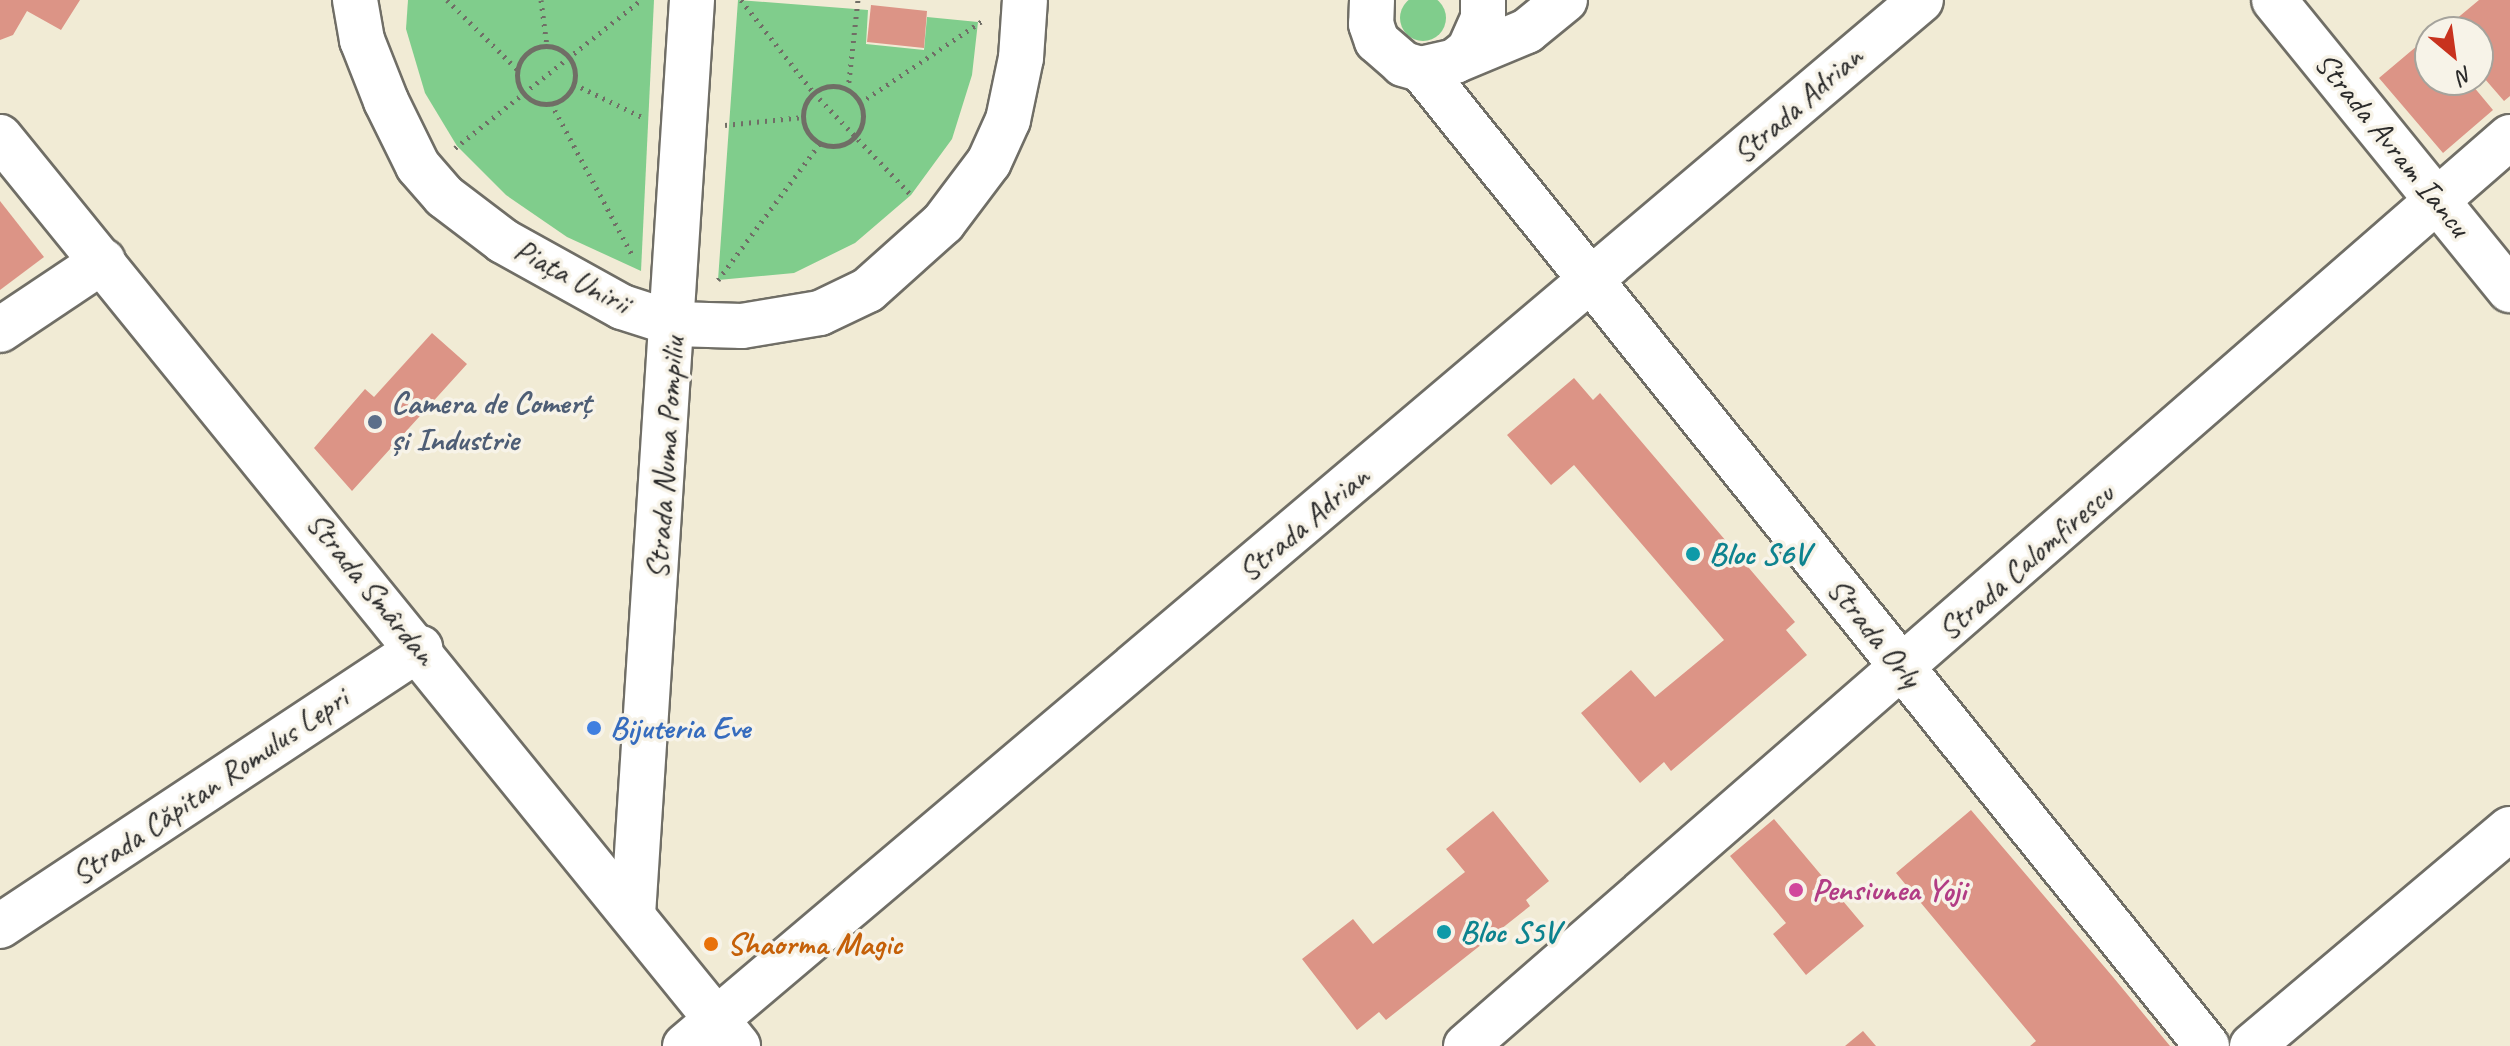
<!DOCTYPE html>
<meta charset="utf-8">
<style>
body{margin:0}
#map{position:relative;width:2510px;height:1046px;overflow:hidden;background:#f1ebd5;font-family:Caveat,sans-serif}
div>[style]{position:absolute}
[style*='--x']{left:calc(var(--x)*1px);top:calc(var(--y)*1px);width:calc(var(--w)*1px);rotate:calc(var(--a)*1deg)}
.green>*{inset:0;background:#80cd8c}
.round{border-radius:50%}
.building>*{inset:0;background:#dc9486}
.path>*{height:5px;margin-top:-2.5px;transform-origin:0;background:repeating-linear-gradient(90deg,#706e66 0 2px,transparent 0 8px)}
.path>.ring{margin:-2.5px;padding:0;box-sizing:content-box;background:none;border:5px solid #706e66;border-radius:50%}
.roads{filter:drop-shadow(2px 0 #706e66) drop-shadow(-2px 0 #706e66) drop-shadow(0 2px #706e66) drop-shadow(0 -2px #706e66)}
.minor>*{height:44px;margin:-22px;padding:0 22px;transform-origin:22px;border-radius:22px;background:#fff}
.major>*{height:44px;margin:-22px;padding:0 22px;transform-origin:22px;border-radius:22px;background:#fff}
.dots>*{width:22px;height:22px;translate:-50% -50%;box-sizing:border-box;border:4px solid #f7f3e8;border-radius:50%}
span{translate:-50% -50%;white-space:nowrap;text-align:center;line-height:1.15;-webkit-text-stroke:7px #f7f3e8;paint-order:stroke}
.street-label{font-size:32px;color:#2b2b2b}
.service-label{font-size:32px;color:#4e5e75;font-weight:700}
.left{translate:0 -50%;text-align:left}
.culture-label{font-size:32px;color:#0d838f;font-weight:700}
.shop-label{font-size:32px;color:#366cbe;font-weight:700}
.hotel-label{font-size:32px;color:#b23c85;font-weight:700}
.food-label{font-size:32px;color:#c56008;font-weight:700}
.north{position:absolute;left:2414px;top:16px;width:80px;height:80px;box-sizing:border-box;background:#f7f3e8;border:2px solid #a5a39c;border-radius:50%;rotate:151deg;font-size:22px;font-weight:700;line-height:32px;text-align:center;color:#2b2b2b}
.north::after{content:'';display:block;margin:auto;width:28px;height:36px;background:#c8321e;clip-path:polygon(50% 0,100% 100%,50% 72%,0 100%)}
</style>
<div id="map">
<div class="green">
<div class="round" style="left:1400px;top:-5px;width:46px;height:46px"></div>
<div style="clip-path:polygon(408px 0,654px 0,641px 271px,567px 237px,506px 195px,457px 146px,425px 93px,406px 29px)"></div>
<div style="clip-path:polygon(738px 0,868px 10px,866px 44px,924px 50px,927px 17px,978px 22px,972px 75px,952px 139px,911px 195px,855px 243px,794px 273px,718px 280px)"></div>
</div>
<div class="building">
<div style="clip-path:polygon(0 0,80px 0,61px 30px,27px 11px,13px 35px,0 40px)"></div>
<div style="clip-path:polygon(2479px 0,2510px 0,2510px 96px,2504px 101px,2478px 71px,2478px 32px,2443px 30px)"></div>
<div style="clip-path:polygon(871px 5px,927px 11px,924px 48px,867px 42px)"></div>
<div style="clip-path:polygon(2430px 35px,2430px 80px,2468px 80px,2493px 110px,2443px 153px,2379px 78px)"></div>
<div style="clip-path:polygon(0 201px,44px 257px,0 290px)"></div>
<div style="clip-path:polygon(432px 333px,467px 364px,352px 491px,314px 448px,365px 389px,374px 397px)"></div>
<div style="clip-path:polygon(1574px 378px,1593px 400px,1600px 393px,1795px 622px,1786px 630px,1807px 655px,1671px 771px,1664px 762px,1640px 783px,1581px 713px,1631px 670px,1655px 697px,1724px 640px,1574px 465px,1551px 485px,1507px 435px)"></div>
<div style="clip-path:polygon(1971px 810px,2113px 977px,2170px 1046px,2030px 1046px,2036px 1041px,1896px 873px)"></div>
<div style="clip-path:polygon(1493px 811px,1549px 881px,1526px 900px,1530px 906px,1386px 1020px,1379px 1012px,1357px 1030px,1302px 959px,1353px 919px,1373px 944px,1465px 872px,1446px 849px)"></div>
<div style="clip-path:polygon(1774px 819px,1864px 926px,1806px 975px,1773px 934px,1786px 923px,1730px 856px)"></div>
<div style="clip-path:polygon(1863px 1031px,1876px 1046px,1845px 1046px)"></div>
</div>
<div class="path">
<div style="--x:447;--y:0;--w:100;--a:44.6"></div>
<div style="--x:541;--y:0;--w:46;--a:82.6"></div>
<div style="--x:741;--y:0;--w:118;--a:51.9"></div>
<div style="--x:814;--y:93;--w:142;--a:46.4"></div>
<div class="ring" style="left:517px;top:46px;width:53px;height:53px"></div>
<div style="--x:574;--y:84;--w:78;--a:25.9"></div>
<div class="ring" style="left:803px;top:86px;width:55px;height:55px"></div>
<div style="--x:848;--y:90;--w:91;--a:-83.7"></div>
<div style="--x:551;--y:103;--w:172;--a:61.9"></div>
<div style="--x:860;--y:103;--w:147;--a:-33.9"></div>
<div style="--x:725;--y:125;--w:79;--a:-5.8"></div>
<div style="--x:455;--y:148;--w:238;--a:-38.5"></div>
<div style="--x:718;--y:280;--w:171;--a:-53.3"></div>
</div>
<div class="roads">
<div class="minor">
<div style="--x:355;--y:0;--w:41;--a:80.1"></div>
<div style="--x:362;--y:40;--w:66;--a:68.5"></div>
<div style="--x:386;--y:101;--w:72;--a:63.8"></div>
<div style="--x:418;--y:166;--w:40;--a:49"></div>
<div style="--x:444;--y:196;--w:74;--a:37.3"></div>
<div style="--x:503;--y:241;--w:136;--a:29"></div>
<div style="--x:622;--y:307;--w:56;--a:17.8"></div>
<div style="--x:675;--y:324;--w:67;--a:1.7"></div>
<div style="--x:742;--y:326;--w:79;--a:-9.5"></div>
<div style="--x:820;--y:313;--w:53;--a:-25.6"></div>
<div style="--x:868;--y:290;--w:101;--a:-41.8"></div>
<div style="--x:943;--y:223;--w:76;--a:-53"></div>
<div style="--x:989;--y:162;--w:46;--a:-65.7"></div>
<div style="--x:1008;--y:120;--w:63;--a:-78.2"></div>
<div style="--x:1021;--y:58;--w:58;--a:-86.1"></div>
<div style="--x:1372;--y:0;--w:24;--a:92"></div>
<div style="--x:1371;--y:24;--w:18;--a:71"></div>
<div style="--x:1377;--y:41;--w:35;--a:41"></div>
<div style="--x:1403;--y:64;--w:19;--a:16"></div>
<div style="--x:1421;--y:69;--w:35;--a:-13"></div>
<div style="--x:1455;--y:61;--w:18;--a:-38"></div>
<div style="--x:1469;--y:50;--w:35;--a:-66"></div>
<div style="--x:1483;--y:18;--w:18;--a:-90"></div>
<div style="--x:2274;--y:0;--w:374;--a:50.9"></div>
<div style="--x:1455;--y:61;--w:78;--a:-22.6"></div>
<div style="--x:1527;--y:31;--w:49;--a:-39.2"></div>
<div style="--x:1421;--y:69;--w:1254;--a:51.18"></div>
<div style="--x:0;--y:330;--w:124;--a:-33.8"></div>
<div style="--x:633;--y:915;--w:917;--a:-86.31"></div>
<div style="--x:0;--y:926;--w:504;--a:-33.5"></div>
<div style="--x:685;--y:1046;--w:1619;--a:-40.24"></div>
<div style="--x:1466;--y:1046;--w:1384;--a:-41.05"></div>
<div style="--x:2252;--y:1046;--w:337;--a:-40.1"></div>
</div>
<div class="major">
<div style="--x:0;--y:137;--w:1171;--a:50.93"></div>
</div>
</div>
<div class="dots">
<div style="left:375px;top:422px;background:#5c6f8a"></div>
<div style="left:1693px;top:554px;background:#0f9aa8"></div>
<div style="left:594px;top:728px;background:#3f7fe0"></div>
<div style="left:1796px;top:890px;background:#d1479c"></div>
<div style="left:1444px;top:932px;background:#0f9aa8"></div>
<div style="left:711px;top:944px;background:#e8710a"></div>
</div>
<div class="street-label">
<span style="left:1798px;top:105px;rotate:-41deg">Strada Adrian</span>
<span style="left:2392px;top:145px;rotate:51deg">Strada Avram Iancu</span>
<span style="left:572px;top:277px;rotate:28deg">Piața Unirii</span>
<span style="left:666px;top:458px;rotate:-86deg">Strada Numa Pompiliu</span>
<span style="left:1304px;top:524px;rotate:-40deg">Strada Adrian</span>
<span style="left:2026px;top:562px;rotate:-41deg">Strada Calomfirescu</span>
<span style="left:371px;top:589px;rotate:51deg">Strada Smârdan</span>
<span style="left:1874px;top:633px;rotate:51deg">Strada Orly</span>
<span style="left:210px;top:787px;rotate:-34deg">Strada Căpitan Romulus Lepri</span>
</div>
<div class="service-label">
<span class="left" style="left:391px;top:422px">Camera de Comerț<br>și Industrie</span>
</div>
<div class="culture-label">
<span class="left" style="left:1709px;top:554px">Bloc S6V</span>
<span class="left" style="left:1460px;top:932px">Bloc S5V</span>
</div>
<div class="shop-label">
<span class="left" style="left:610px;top:728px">Bijuteria Eve</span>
</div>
<div class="hotel-label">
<span class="left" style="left:1812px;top:890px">Pensiunea Yoji</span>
</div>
<div class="food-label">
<span class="left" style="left:727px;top:944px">Shaorma Magic</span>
</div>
<div class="north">N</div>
</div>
